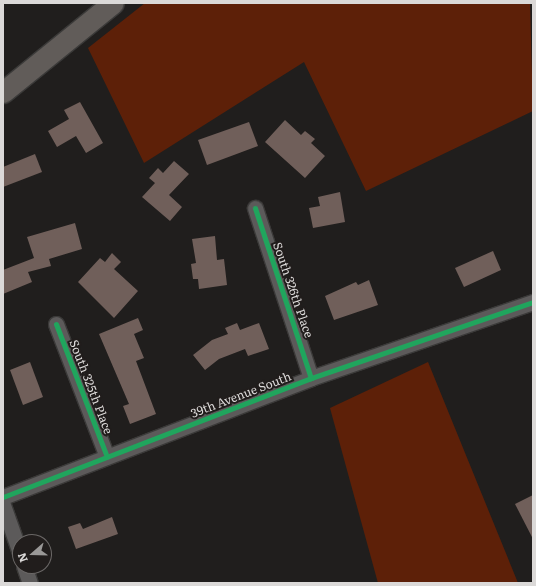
<!DOCTYPE html>
<style>
body{margin:0}
#map{position:relative;width:536px;height:586px;overflow:hidden;background:#201e1d;font-family:Literata,serif}
div>[style]{position:absolute}
[style*='--x']{left:calc(var(--x)*1px);top:calc(var(--y)*1px);width:calc(var(--w)*1px);rotate:calc(var(--a)*1deg)}
.green>*{inset:0;background:#5d2008}
.building>*{inset:0;background:#705f5a}
.roads{filter:drop-shadow(1px 0 #3b3a39) drop-shadow(-1px 0 #3b3a39) drop-shadow(0 1px #3b3a39) drop-shadow(0 -1px #3b3a39)}
.street>*{height:15px;margin:-7.5px;padding:0 7.5px;transform-origin:7.5px;border-radius:7.5px;background:#5c5a5a}
.secondary>*{height:21px;margin:-10.5px;padding:0 10.5px;transform-origin:10.5px;border-radius:10.5px;background:#615c59}
.cycleway>*{height:5px;margin:-2.5px;padding:0 2.5px;transform-origin:2.5px;border-radius:2.5px;background:#20a55d}
span{translate:-50% -50%;white-space:nowrap;text-align:center;line-height:1.15;-webkit-text-stroke:4px #211d1c;paint-order:stroke}
.street-label{font-size:12px;color:#dbd9d8}
.frame{position:absolute;inset:0;border:4px solid #dbd9d8;pointer-events:none}
.north{position:absolute;left:12px;top:534px;width:40px;height:40px;box-sizing:border-box;background:#211d1c;border:1px solid #6b6867;border-radius:50%;rotate:250deg;font-size:11px;font-weight:700;line-height:16px;text-align:center;color:#dbd9d8}
.north::after{content:'';display:block;margin:auto;width:14px;height:18px;background:#9a9897;clip-path:polygon(50% 0,100% 100%,50% 72%,0 100%)}
</style>
<div id="map">
<div class="green">
<div style="clip-path:polygon(145px 3px,530px 3px,533px 111px,366px 191px,304px 62px,144px 163px,88px 48px)"></div>
<div style="clip-path:polygon(428px 362px,518px 583px,378px 583px,330px 408px)"></div>
</div>
<div class="building">
<div style="clip-path:polygon(80px 102px,103px 143px,86px 153px,76px 136px,57px 147px,48px 131px,69px 119px,64px 110px)"></div>
<div style="clip-path:polygon(285px 120px,301px 135px,305px 131px,315px 139px,311px 143px,325px 156px,305px 178px,265px 142px)"></div>
<div style="clip-path:polygon(249px 122px,258px 146px,207px 165px,198px 140px)"></div>
<div style="clip-path:polygon(35px 154px,42px 172px,3px 187px,3px 167px)"></div>
<div style="clip-path:polygon(174px 161px,189px 174px,169px 195px,182px 207px,170px 221px,142px 197px,155px 183px,149px 178px,158px 168px,163px 173px)"></div>
<div style="clip-path:polygon(340px 192px,345px 222px,313px 228px,309px 208px,320px 206px,318px 197px)"></div>
<div style="clip-path:polygon(75px 223px,82px 249px,49px 259px,51px 266px,28px 272px,32px 282px,3px 294px,3px 270px,34px 258px,27px 237px)"></div>
<div style="clip-path:polygon(215px 236px,217px 260px,224px 259px,227px 285px,199px 289px,198px 279px,193px 279px,191px 264px,196px 263px,192px 239px)"></div>
<div style="clip-path:polygon(493px 251px,501px 270px,464px 287px,455px 268px)"></div>
<div style="clip-path:polygon(112px 253px,121px 262px,114px 269px,138px 291px,114px 318px,78px 282px,100px 258px,105px 262px)"></div>
<div style="clip-path:polygon(369px 280px,378px 305px,334px 320px,325px 296px,356px 282px,358px 285px)"></div>
<div style="clip-path:polygon(138px 318px,143px 330px,134px 334px,144px 358px,136px 361px,156px 414px,130px 424px,123px 406px,129px 404px,99px 334px)"></div>
<div style="clip-path:polygon(237px 323px,240px 330px,259px 323px,269px 349px,248px 356px,245px 349px,219px 359px,205px 370px,193px 355px,212px 340px,228px 334px,225px 328px)"></div>
<div style="clip-path:polygon(30px 362px,43px 397px,23px 405px,10px 370px)"></div>
<div style="clip-path:polygon(533px 495px,533px 539px,515px 504px)"></div>
<div style="clip-path:polygon(112px 517px,118px 534px,76px 549px,68px 527px,80px 523px,83px 529px)"></div>
</div>
<div class="roads">
<div class="street">
<div style="--x:255;--y:208;--w:179;--a:71.8"></div>
<div style="--x:56;--y:324;--w:142;--a:69"></div>
<div style="--x:3;--y:497;--w:330;--a:-21.1"></div>
<div style="--x:311;--y:378;--w:235;--a:-18.9"></div>
<div style="--x:3;--y:505;--w:51;--a:70.5"></div>
<div style="--x:24;--y:566;--w:18;--a:71"></div>
</div>
<div class="secondary">
<div style="--x:3;--y:92;--w:141;--a:-39"></div>
</div>
</div>
<div class="cycleway">
<div style="--x:255;--y:208;--w:179;--a:71.8"></div>
<div style="--x:56;--y:324;--w:142;--a:69"></div>
<div style="--x:3;--y:497;--w:330;--a:-21.1"></div>
<div style="--x:311;--y:378;--w:235;--a:-18.9"></div>
</div>
<div class="street-label">
<span style="left:293px;top:290px;rotate:71deg">South 326th Place</span>
<span style="left:91px;top:387px;rotate:69deg">South 325th Place</span>
<span style="left:241px;top:395px;rotate:-21deg">39th Avenue South</span>
</div>
<div class="frame"></div>
<div class="north">N</div>
</div>
